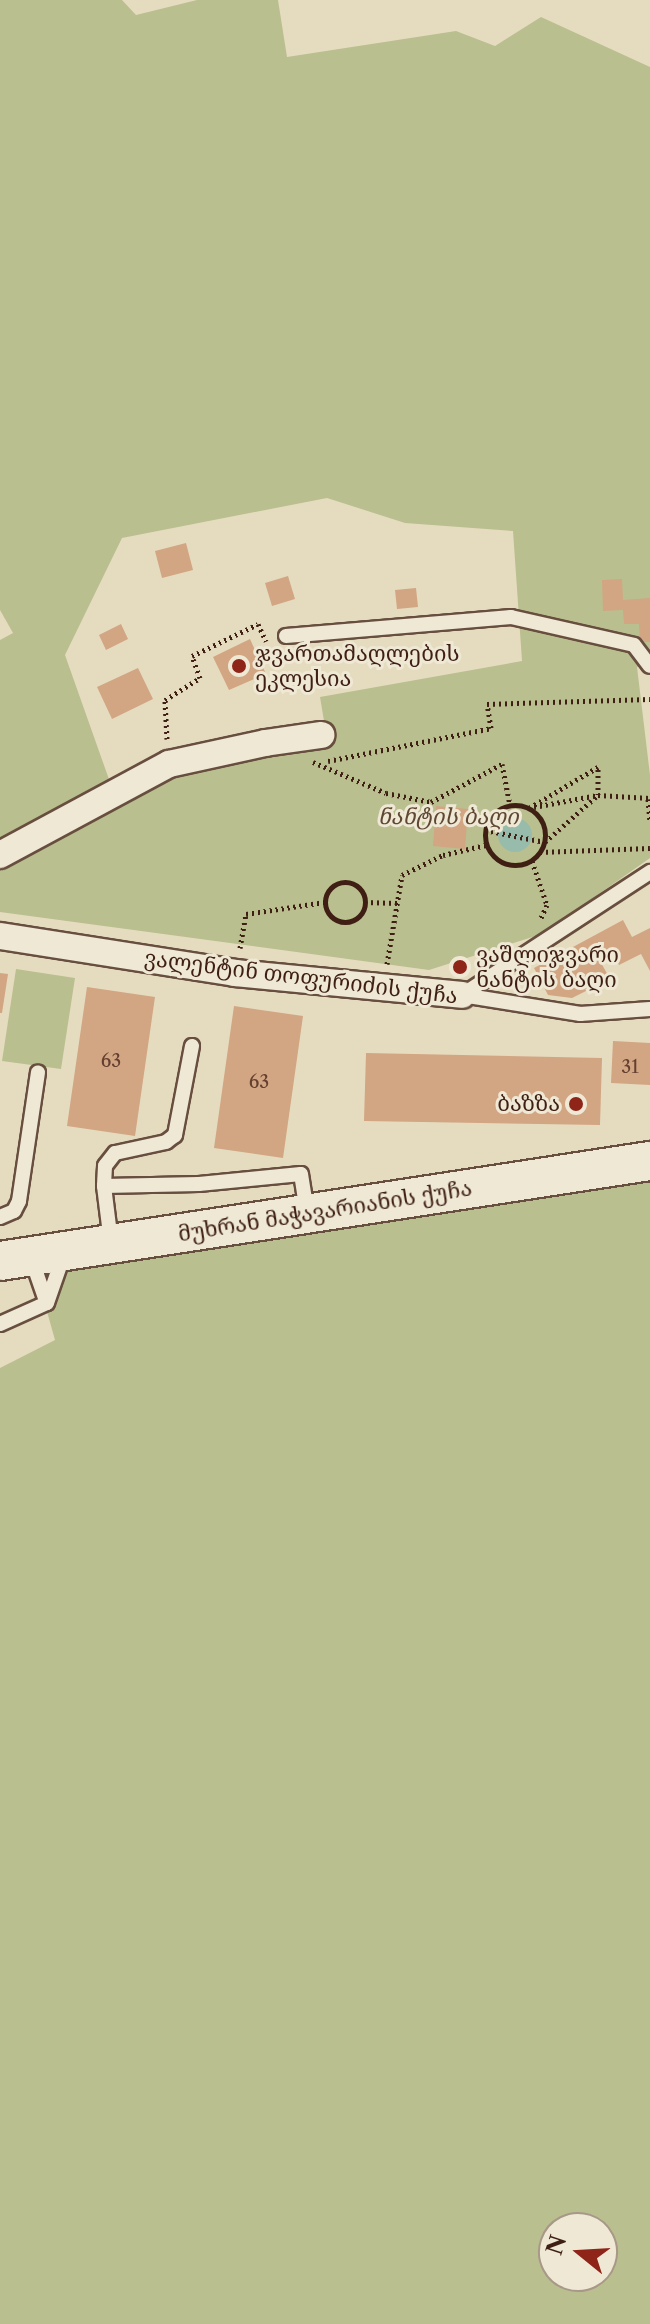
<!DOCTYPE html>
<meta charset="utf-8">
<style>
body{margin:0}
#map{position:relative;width:650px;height:2324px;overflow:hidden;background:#e5dcbf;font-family:"Libre Caslon Text","Noto Serif Georgian",serif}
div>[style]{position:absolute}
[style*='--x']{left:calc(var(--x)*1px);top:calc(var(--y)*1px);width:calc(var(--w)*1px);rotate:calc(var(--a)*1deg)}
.green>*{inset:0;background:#babf8f}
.water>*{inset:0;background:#97bcab}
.round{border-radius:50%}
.building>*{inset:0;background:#d2a583}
.path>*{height:5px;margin-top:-2.5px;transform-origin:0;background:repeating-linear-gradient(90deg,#3f1f14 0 2px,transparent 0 6px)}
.path>.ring{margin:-2.5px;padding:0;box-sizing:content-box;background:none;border:5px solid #3f1f14;border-radius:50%}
.roads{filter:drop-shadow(2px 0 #684e3f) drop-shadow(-2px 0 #684e3f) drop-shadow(0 2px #684e3f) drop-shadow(0 -2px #684e3f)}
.service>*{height:14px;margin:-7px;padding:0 7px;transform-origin:7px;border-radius:7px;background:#eee8d5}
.minor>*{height:26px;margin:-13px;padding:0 13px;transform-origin:13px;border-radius:13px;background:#eee8d5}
.secondary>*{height:38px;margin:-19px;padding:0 19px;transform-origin:19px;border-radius:19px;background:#eee8d5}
.dots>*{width:22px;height:22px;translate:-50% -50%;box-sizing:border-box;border:4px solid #eee8d5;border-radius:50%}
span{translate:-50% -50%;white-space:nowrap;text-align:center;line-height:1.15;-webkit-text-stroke:6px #eee8d5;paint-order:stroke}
.number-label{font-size:18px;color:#644030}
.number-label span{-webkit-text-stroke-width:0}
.poi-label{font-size:22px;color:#3f1f14}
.left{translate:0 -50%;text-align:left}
.right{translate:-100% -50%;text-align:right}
.park-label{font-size:22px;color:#5e4733;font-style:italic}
.street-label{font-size:22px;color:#3f1f14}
.north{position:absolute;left:538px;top:2212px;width:80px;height:80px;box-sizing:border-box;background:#eee8d5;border:2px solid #a89888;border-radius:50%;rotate:288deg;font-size:22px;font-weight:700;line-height:32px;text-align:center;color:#3f1f14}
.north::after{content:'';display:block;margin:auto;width:28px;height:36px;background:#8f2418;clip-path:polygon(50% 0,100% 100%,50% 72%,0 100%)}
</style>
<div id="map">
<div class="green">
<div style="clip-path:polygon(0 0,122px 0,136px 15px,197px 0,278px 0,287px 57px,456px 31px,495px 46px,541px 17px,650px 67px,650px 663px,637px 667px,650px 775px,650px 858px,542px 934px,429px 970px,0 912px,0 860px,168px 774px,328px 745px,320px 697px,522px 661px,513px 531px,405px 523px,327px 498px,122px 538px,65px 655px,111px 785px,0 845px,0 640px,13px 633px,0 610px)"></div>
<div style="clip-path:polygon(16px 969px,75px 978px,61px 1069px,2px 1061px)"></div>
<div style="clip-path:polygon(evenodd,650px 1161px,650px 2324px,0 2324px,0 1368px,55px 1340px,35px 1269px,650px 1161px,554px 2228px,602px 2228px,602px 2276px,554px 2276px,554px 2228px)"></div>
</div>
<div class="water">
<div class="round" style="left:498px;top:818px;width:34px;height:34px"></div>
</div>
<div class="building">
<div style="clip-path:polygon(186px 543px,193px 570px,162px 578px,155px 551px)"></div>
<div style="clip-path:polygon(288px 576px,295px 599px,272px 606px,265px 583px)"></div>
<div style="clip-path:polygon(622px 579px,623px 600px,650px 598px,650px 642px,640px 642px,639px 624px,624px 624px,623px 610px,603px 611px,602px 580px)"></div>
<div style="clip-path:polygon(416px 588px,418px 607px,397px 609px,395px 590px)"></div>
<div style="clip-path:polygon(121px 624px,128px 639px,106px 650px,99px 635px)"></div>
<div style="clip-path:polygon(250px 639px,266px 674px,229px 690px,213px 657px)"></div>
<div style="clip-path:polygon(138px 668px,153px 699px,112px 719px,97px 687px)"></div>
<div style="clip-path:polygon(436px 806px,468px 809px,465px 849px,433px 846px)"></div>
<div style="clip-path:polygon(623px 920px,632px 937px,650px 928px,650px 971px,641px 954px,619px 965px,612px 953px,599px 959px,610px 979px,572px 998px,548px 995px,534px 968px)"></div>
<div style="clip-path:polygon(0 973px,8px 974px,2px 1013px,0 1013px)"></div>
<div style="clip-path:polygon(87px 987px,155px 997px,135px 1136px,67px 1126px)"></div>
<div style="clip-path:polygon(234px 1006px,303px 1016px,283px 1158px,214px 1148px)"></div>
<div style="clip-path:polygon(613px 1041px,650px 1043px,650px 1085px,611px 1083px)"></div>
<div style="clip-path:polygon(366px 1053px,602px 1058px,600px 1125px,364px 1121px)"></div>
</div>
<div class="path">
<div style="--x:167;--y:739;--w:39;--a:-93"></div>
<div style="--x:165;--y:700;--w:41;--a:-32.2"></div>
<div style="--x:200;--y:678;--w:23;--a:-110"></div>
<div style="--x:192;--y:656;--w:73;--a:-25.9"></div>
<div style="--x:258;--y:624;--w:19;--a:65"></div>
<div style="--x:328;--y:761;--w:166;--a:-11.4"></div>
<div style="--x:491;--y:728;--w:24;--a:-99"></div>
<div style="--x:487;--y:704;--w:163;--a:-1.8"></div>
<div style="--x:313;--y:762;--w:79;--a:23"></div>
<div style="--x:386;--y:793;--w:46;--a:11.3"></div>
<div style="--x:431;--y:802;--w:81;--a:-28.2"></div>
<div style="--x:502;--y:764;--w:42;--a:79"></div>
<div style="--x:648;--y:799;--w:22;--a:85"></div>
<div class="ring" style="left:485px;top:805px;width:55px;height:55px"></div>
<div style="--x:534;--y:807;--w:65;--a:-10.6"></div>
<div style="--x:598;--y:795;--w:52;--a:3.3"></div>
<div style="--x:485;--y:830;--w:61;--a:11.3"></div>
<div style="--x:545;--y:842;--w:71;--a:-41.6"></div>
<div style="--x:598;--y:795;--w:28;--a:-90"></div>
<div style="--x:598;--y:767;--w:80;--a:149.3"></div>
<div style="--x:540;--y:852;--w:110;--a:-2.1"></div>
<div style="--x:532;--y:861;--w:46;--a:71.2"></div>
<div style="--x:547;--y:905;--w:17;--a:115"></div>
<div class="ring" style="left:325px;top:882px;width:35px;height:35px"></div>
<div style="--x:365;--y:902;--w:32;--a:2"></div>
<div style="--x:240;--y:948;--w:35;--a:-80"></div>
<div style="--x:246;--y:914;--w:80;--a:-8.6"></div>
<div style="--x:387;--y:964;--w:90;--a:-80.4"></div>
<div style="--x:402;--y:875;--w:46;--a:-26"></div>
<div style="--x:443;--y:855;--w:44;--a:-13.1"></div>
</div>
<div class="roads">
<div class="service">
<div style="--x:286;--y:636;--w:226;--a:-4.8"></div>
<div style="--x:511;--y:617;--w:126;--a:12.8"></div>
<div style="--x:634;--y:645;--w:26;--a:53"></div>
<div style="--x:462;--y:995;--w:225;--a:-33.2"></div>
<div style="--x:462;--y:995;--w:120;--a:9.1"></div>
<div style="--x:580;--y:1014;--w:70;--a:-4.1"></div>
<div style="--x:192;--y:1046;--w:91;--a:100.8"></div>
<div style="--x:175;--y:1135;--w:11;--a:142"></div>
<div style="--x:166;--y:1142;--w:52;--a:167.8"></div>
<div style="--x:115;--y:1153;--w:16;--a:128"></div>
<div style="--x:105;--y:1166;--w:20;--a:93"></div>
<div style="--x:104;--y:1186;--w:95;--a:-1.2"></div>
<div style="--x:199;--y:1184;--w:102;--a:-5.6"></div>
<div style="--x:301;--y:1174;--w:38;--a:81"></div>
<div style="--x:104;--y:1186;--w:56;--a:82.9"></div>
<div style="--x:0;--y:1217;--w:15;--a:-23"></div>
<div style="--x:14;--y:1211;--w:11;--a:-63"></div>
<div style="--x:19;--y:1201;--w:130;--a:-81.6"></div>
<div style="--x:29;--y:1261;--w:10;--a:53"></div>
<div style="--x:35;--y:1269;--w:36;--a:71"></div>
<div style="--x:0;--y:1324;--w:51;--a:-24.1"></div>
<div style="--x:47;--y:1303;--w:52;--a:-70.9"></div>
</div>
<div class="minor">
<div style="--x:0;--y:855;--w:192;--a:-28.3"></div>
<div style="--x:169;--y:764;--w:98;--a:-12.3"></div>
<div style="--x:265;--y:743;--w:57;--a:-8.1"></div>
<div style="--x:0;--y:936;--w:238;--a:8.9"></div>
<div style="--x:235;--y:973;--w:228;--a:5.5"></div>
</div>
<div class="secondary">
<div style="--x:0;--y:1261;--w:658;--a:-8.75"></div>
</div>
</div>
<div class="dots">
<div style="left:239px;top:666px;background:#8f2418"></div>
<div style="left:460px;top:967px;background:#8f2418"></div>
<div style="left:576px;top:1104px;background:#8f2418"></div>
</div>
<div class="number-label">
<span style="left:111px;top:1061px">63</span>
<span style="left:630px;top:1067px">31</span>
<span style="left:259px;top:1082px">63</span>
</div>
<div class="poi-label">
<span class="left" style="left:255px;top:666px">ჯვართამაღლების<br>ეკლესია</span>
<span class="left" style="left:476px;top:967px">ვაშლიჯვარი<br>ნანტის ბაღი</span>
<span class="right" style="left:560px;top:1104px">ბაზზა</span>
</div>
<div class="park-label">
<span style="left:448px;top:817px">ნანტის ბაღი</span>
</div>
<div class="street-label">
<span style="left:301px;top:977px;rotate:7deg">ვალენტინ თოფურიძის ქუჩა</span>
<span style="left:325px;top:1211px;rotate:-9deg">მუხრან მაჭავარიანის ქუჩა</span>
</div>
<div class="north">N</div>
</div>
